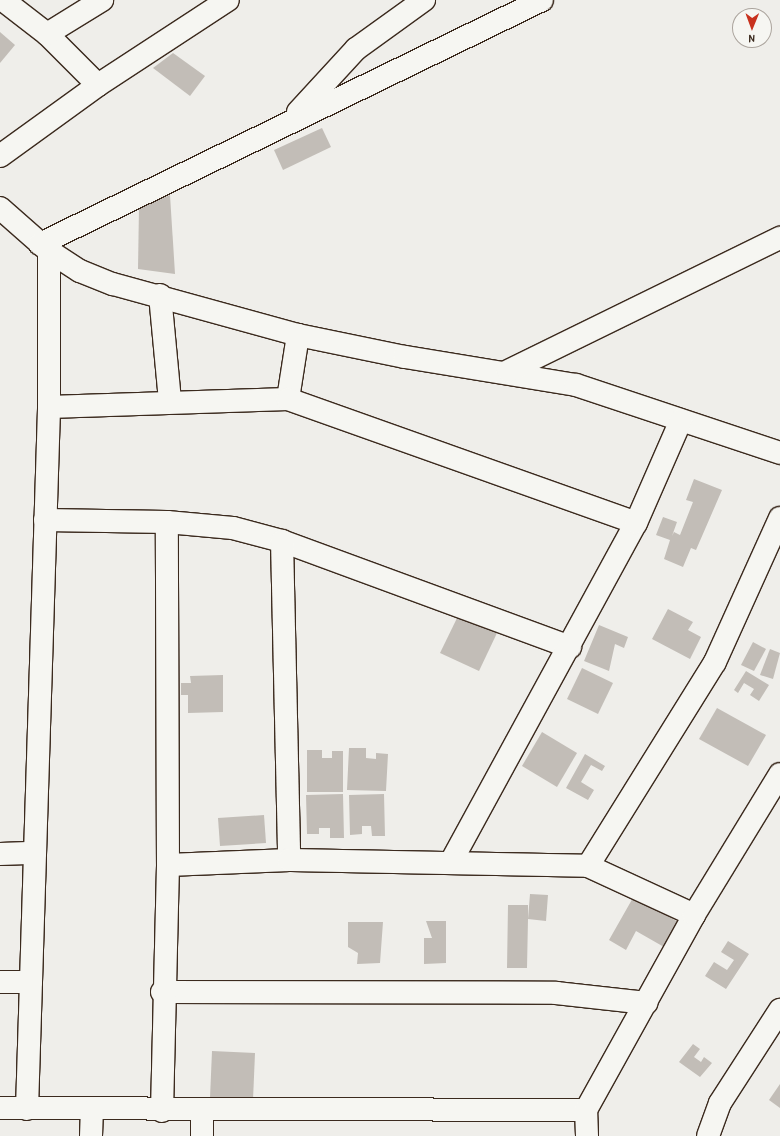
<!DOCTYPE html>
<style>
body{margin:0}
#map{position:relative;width:780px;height:1136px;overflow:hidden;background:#efeeea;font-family:"Patrick Hand",sans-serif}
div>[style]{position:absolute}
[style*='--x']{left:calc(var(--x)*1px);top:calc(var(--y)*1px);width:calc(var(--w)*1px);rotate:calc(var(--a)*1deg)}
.building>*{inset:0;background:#c2bdb7}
.roads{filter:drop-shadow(1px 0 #3b2a1e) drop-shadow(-1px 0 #3b2a1e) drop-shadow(0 1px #3b2a1e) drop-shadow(0 -1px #3b2a1e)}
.minor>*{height:22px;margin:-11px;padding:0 11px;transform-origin:11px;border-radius:11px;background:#f6f6f2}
span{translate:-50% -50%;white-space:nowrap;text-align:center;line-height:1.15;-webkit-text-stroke:3px #f6f6f2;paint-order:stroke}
.north{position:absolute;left:732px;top:8px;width:40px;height:40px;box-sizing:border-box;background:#f6f6f2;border:1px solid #aba49d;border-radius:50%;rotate:181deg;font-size:11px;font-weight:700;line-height:16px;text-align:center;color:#3b2a1e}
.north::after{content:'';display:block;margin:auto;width:14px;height:18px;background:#c8321e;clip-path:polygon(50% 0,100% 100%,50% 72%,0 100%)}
</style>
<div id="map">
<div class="building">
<div style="clip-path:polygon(0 32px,15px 45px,0 63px)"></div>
<div style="clip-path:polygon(173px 53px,205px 76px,190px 96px,153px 68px)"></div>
<div style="clip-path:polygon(322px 128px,331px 147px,283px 170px,274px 150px)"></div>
<div style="clip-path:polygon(170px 195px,175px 274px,138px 269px,139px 207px)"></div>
<div style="clip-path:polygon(694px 479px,722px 490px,696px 550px,691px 548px,683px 567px,664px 559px,670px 540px,656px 535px,663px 517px,677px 522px,672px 536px,674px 532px,680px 535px,693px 502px,686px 500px)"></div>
<div style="clip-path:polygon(668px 609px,693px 622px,688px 630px,701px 637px,690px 659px,652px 639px)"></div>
<div style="clip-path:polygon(459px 614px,497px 633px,479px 671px,440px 653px)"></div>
<div style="clip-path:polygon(599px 625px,628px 637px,624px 648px,615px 644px,609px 671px,584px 661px)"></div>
<div style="clip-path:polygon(753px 642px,766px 649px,754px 671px,741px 665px)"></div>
<div style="clip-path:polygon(770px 649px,780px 653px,773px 679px,760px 675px)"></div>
<div style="clip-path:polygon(582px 668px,613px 683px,598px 714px,567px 699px)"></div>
<div style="clip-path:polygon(746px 671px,769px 685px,759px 701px,750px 695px,754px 689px,744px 683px,738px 693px,734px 690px)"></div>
<div style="clip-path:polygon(223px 675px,223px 712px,188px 713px,188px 695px,181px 695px,181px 683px,191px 683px,190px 676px)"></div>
<div style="clip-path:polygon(717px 708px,766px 735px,748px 766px,699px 739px)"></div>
<div style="clip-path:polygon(542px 732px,577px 753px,557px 787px,522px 766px)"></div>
<div style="clip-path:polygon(349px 748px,366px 748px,366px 758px,376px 759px,376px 753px,388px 754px,386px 791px,347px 790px)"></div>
<div style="clip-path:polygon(307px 750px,322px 750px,322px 758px,332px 758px,332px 751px,343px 751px,343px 792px,307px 792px)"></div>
<div style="clip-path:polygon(585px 754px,605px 766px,602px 771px,591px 765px,581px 782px,594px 790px,588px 800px,566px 788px)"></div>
<div style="clip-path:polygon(343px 794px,344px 838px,330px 838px,330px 828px,319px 828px,319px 834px,307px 834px,306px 795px)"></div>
<div style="clip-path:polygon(384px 794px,385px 836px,372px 836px,371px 826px,362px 826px,362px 834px,350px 835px,349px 795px)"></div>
<div style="clip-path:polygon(264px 815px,266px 843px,220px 846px,218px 818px)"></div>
<div style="clip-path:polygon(530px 894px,548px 895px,546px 921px,528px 919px,527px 968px,507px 968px,508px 905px,528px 905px,528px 919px)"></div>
<div style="clip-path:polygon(634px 896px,678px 922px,664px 947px,636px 931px,626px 950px,609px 940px)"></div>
<div style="clip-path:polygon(426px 921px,446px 921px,446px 963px,424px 964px,424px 938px,432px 938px)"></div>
<div style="clip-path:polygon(348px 922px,383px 922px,380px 963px,357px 964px,358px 953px,348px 947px)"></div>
<div style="clip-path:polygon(728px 941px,749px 954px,726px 989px,705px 976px,714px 962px,727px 970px,734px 960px,721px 952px)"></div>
<div style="clip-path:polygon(693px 1044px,700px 1049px,694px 1057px,701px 1062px,704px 1057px,712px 1063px,700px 1077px,679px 1062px)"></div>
<div style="clip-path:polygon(212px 1051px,255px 1053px,253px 1100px,210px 1098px)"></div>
<div style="clip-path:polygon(780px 1084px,780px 1108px,769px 1100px)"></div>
</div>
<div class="roads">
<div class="minor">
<div style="--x:3;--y:0;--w:56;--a:37.7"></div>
<div style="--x:47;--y:34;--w:72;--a:45"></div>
<div style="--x:47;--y:34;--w:65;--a:-31.7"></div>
<div style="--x:298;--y:112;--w:86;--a:-47.4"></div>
<div style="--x:356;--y:49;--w:84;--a:-35.8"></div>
<div style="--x:0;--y:156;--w:121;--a:-35.9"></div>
<div style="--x:98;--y:85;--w:155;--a:-33.2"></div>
<div style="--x:0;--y:208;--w:65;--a:41.3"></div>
<div style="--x:49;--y:251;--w:37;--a:33"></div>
<div style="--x:80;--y:271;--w:35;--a:22"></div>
<div style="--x:113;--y:284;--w:192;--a:15.4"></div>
<div style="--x:298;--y:335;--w:109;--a:11.6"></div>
<div style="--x:405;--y:357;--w:173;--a:9.3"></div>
<div style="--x:576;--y:385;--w:215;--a:18.4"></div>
<div style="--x:40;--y:244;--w:558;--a:-25.92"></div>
<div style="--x:160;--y:295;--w:106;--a:84.6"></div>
<div style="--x:508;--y:371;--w:303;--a:-26.1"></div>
<div style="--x:288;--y:399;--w:65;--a:-81.1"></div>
<div style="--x:49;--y:407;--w:239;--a:-1.9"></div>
<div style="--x:288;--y:399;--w:369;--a:19.6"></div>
<div style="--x:45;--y:520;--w:122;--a:0.9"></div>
<div style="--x:167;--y:522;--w:66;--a:5.2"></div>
<div style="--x:233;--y:528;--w:51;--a:14.9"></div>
<div style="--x:282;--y:541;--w:307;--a:20.2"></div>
<div style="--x:282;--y:541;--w:319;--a:88.7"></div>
<div style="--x:0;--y:854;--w:35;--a:-2"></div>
<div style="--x:452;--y:860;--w:384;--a:-61.4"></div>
<div style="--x:636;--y:523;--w:112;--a:-66.4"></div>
<div style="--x:168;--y:865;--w:121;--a:-2.4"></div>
<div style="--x:289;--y:860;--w:299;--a:1.1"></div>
<div style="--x:588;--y:866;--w:117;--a:24.8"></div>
<div style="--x:588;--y:866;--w:240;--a:-58.1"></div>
<div style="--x:715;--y:662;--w:158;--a:-65.7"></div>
<div style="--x:0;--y:982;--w:31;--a:0"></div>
<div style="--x:162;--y:992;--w:394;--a:0.1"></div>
<div style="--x:556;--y:993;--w:91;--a:6.3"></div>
<div style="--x:0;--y:1108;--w:586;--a:0.2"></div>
<div style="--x:27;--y:1109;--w:702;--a:-88.2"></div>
<div style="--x:49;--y:407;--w:156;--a:-90"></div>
<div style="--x:162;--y:1111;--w:246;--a:-88.6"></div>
<div style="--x:168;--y:865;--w:343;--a:-90.2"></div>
<div style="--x:91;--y:1136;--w:25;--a:-88"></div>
<div style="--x:202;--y:1136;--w:25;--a:-90"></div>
<div style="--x:587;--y:1136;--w:26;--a:-92"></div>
<div style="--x:586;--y:1110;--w:223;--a:-61"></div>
<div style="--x:694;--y:915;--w:165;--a:-58.6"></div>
<div style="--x:708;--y:1136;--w:35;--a:-70"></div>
<div style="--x:720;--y:1103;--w:111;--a:-57.2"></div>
</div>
</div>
<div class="north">N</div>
</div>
